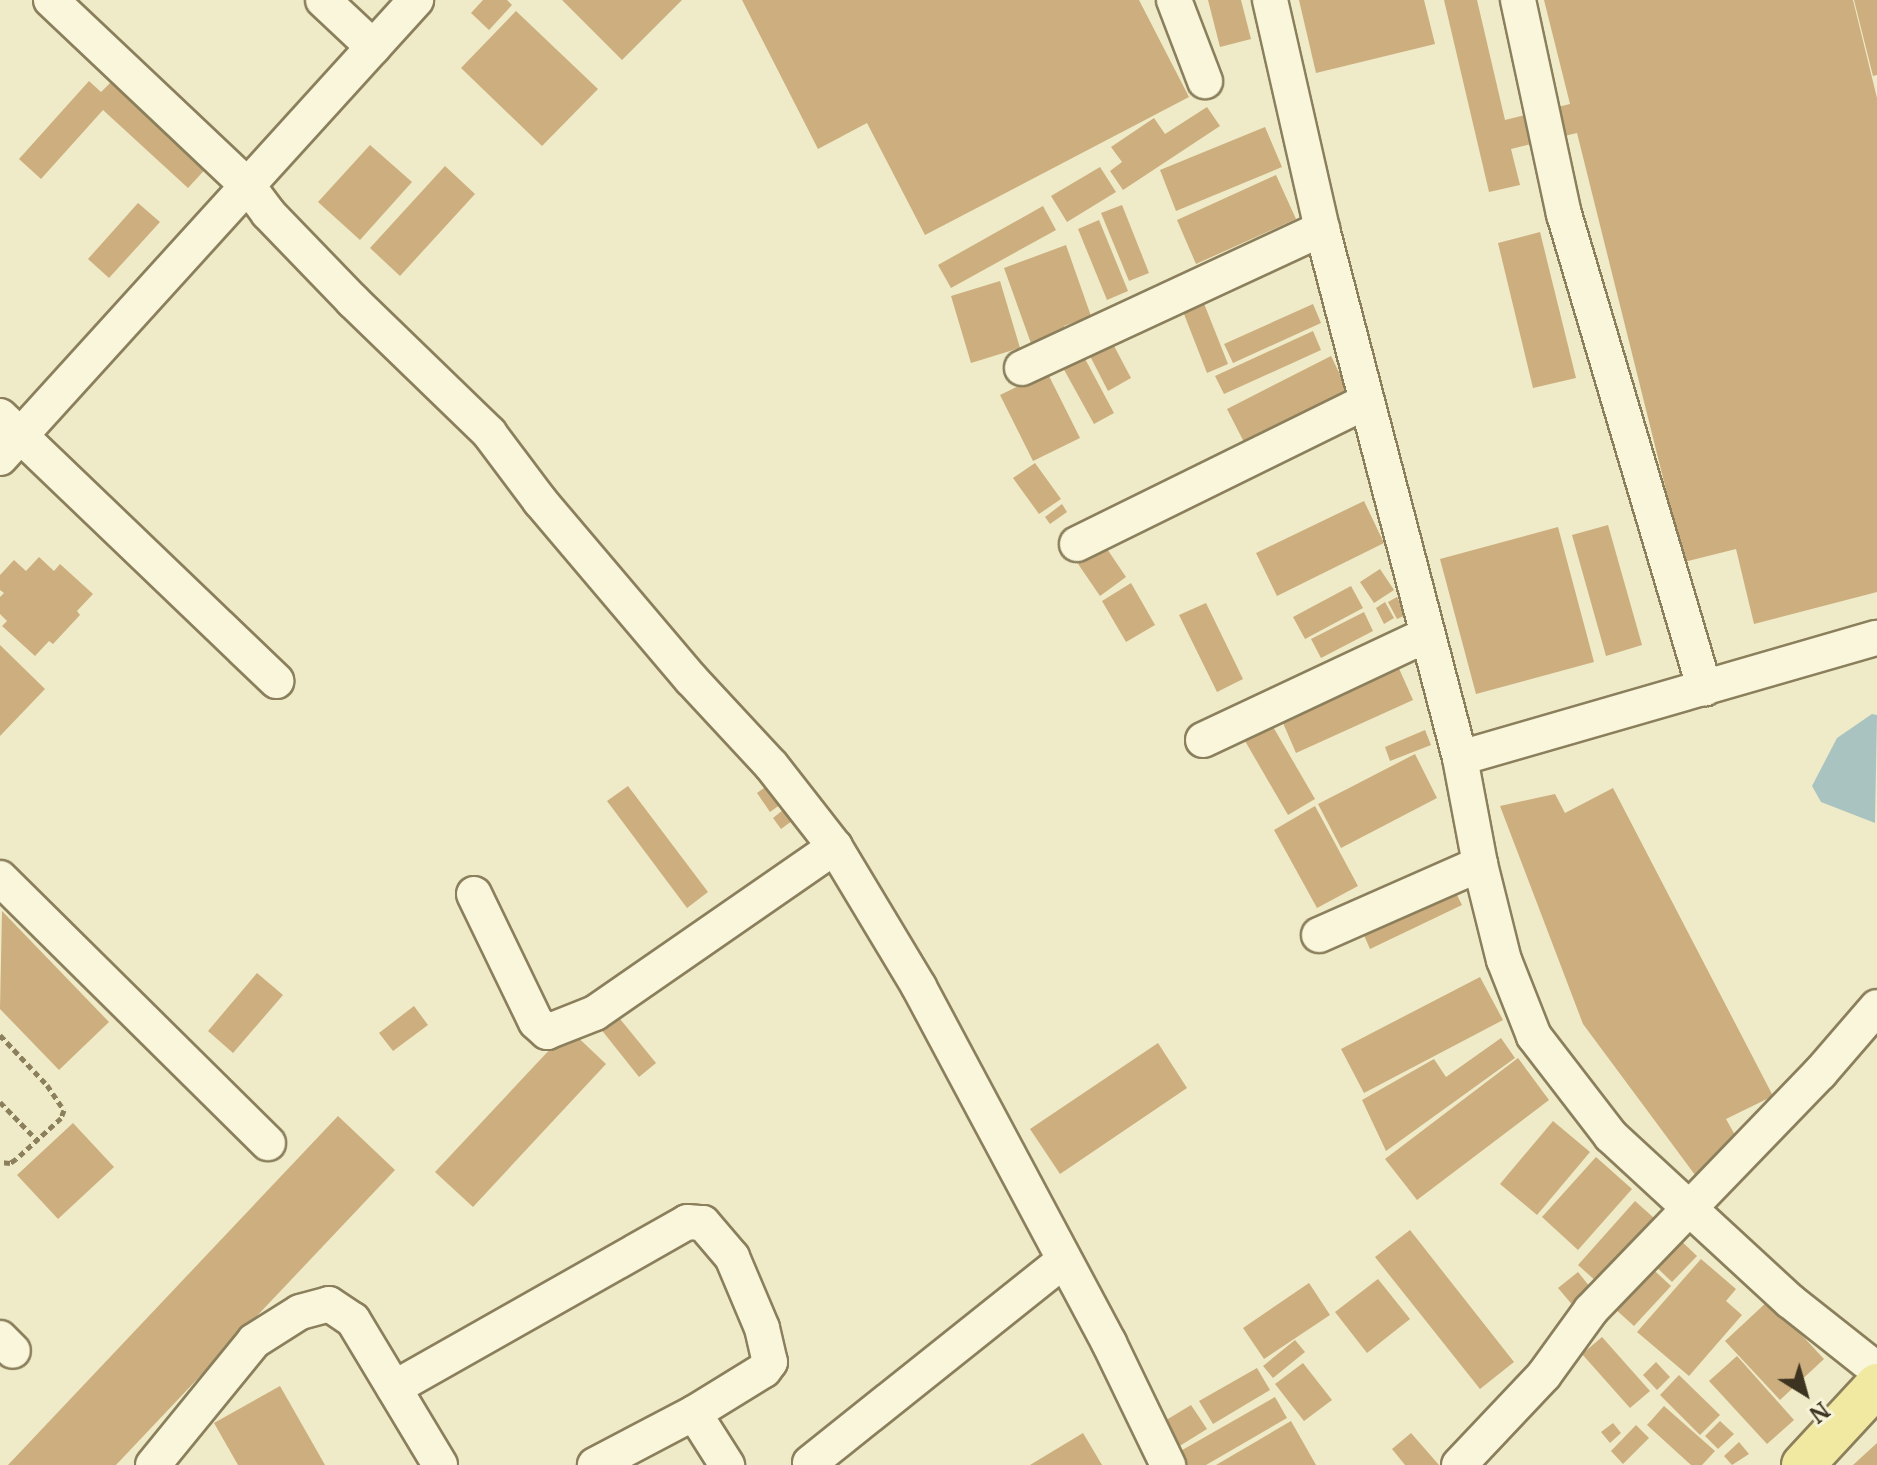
<!DOCTYPE html>
<style>
body{margin:0}
#map{position:relative;width:1877px;height:1465px;overflow:hidden;background:#efebc8;font-family:Merriweather,serif}
div>[style]{position:absolute}
[style*='--x']{left:calc(var(--x)*1px);top:calc(var(--y)*1px);width:calc(var(--w)*1px);rotate:calc(var(--a)*1deg)}
.water>*{inset:0;background:#a9c3c0}
.building>*{inset:0;background:#cdae7e}
.path>*{height:5px;margin-top:-2.5px;transform-origin:0;background:repeating-linear-gradient(90deg,#8b7f5c 0 6px,transparent 0 10px)}
.roads{filter:drop-shadow(2px 0 #8b7f5c) drop-shadow(-2px 0 #8b7f5c) drop-shadow(0 2px #8b7f5c) drop-shadow(0 -2px #8b7f5c)}
.minor>*{height:34px;margin:-17px;padding:0 17px;transform-origin:17px;border-radius:17px;background:#f9f6dc}
.major>*{height:42px;margin:-21px;padding:0 21px;transform-origin:21px;border-radius:21px;background:#f1e8a1}
span{translate:-50% -50%;white-space:nowrap;text-align:center;line-height:1.15;-webkit-text-stroke:6px #f6f3d8;paint-order:stroke}
.north{position:absolute;left:1765px;top:1353px;width:80px;height:80px;-webkit-text-stroke:6px #f6f3d8;paint-order:stroke;rotate:143deg;font-size:22px;font-weight:700;line-height:32px;text-align:center;color:#3c3320}
.north::after{content:'';display:block;margin:auto;width:28px;height:36px;background:#3c3320;clip-path:polygon(50% 0,100% 100%,50% 72%,0 100%)}
</style>
<div id="map">
<div class="water">
<div style="clip-path:polygon(1872px 714px,1877px 715px,1875px 823px,1821px 802px,1812px 786px,1837px 738px)"></div>
</div>
<div class="building">
<div style="clip-path:polygon(483px 0,507px 0,512px 5px,489px 30px,471px 13px)"></div>
<div style="clip-path:polygon(562px 0,682px 0,622px 60px)"></div>
<div style="clip-path:polygon(742px 0,1139px 0,1189px 97px,925px 235px,867px 123px,818px 149px)"></div>
<div style="clip-path:polygon(1208px 0,1241px 0,1251px 39px,1220px 47px)"></div>
<div style="clip-path:polygon(1299px 0,1424px 0,1435px 44px,1316px 73px)"></div>
<div style="clip-path:polygon(1444px 0,1477px 0,1505px 120px,1570px 104px,1544px 0,1853px 0,1877px 98px,1877px 592px,1754px 624px,1736px 549px,1684px 562px,1577px 133px,1511px 149px,1520px 185px,1489px 192px)"></div>
<div style="clip-path:polygon(1854px 0,1877px 0,1877px 75px,1873px 76px)"></div>
<div style="clip-path:polygon(516px 11px,598px 89px,542px 146px,461px 68px)"></div>
<div style="clip-path:polygon(116px 77px,211px 163px,188px 188px,103px 110px,41px 179px,19px 159px,89px 81px,101px 92px)"></div>
<div style="clip-path:polygon(1207px 107px,1220px 126px,1123px 190px,1110px 171px,1122px 162px,1111px 147px,1154px 118px,1165px 134px)"></div>
<div style="clip-path:polygon(1265px 127px,1282px 167px,1176px 211px,1160px 170px)"></div>
<div style="clip-path:polygon(370px 145px,412px 182px,360px 240px,318px 202px)"></div>
<div style="clip-path:polygon(445px 166px,475px 194px,400px 276px,370px 248px)"></div>
<div style="clip-path:polygon(1100px 167px,1116px 192px,1067px 222px,1051px 196px)"></div>
<div style="clip-path:polygon(1276px 175px,1296px 219px,1196px 264px,1177px 220px)"></div>
<div style="clip-path:polygon(138px 203px,160px 222px,109px 278px,88px 259px)"></div>
<div style="clip-path:polygon(1122px 205px,1149px 273px,1129px 281px,1101px 213px)"></div>
<div style="clip-path:polygon(1043px 206px,1056px 230px,951px 288px,938px 265px)"></div>
<div style="clip-path:polygon(1099px 220px,1128px 291px,1107px 300px,1078px 229px)"></div>
<div style="clip-path:polygon(1540px 232px,1576px 378px,1533px 388px,1498px 243px)"></div>
<div style="clip-path:polygon(1066px 245px,1091px 316px,1064px 326px,1068px 337px,1033px 349px,1004px 268px)"></div>
<div style="clip-path:polygon(1000px 281px,1020px 348px,971px 363px,951px 296px)"></div>
<div style="clip-path:polygon(1203px 301px,1228px 364px,1207px 373px,1182px 309px)"></div>
<div style="clip-path:polygon(1313px 304px,1321px 323px,1233px 363px,1224px 344px)"></div>
<div style="clip-path:polygon(1313px 331px,1321px 350px,1224px 394px,1215px 376px)"></div>
<div style="clip-path:polygon(1113px 344px,1131px 378px,1108px 391px,1090px 356px)"></div>
<div style="clip-path:polygon(1083px 355px,1114px 413px,1094px 424px,1062px 366px)"></div>
<div style="clip-path:polygon(1331px 356px,1348px 391px,1245px 444px,1227px 409px)"></div>
<div style="clip-path:polygon(1047px 372px,1080px 438px,1033px 461px,1000px 395px)"></div>
<div style="clip-path:polygon(1035px 463px,1061px 499px,1039px 514px,1013px 478px)"></div>
<div style="clip-path:polygon(1364px 501px,1384px 543px,1277px 596px,1256px 553px)"></div>
<div style="clip-path:polygon(1062px 504px,1067px 512px,1050px 524px,1045px 517px)"></div>
<div style="clip-path:polygon(1608px 525px,1642px 645px,1606px 656px,1572px 535px)"></div>
<div style="clip-path:polygon(1558px 527px,1594px 662px,1476px 694px,1440px 559px)"></div>
<div style="clip-path:polygon(1101px 540px,1126px 577px,1100px 596px,1074px 558px)"></div>
<div style="clip-path:polygon(39px 557px,54px 571px,60px 564px,93px 594px,77px 611px,80px 615px,53px 644px,49px 641px,35px 656px,2px 626px,7px 621px,0 614px,0 597px,4px 593px,0 590px,0 575px,14px 560px,26px 571px)"></div>
<div style="clip-path:polygon(1380px 569px,1394px 590px,1374px 603px,1360px 582px)"></div>
<div style="clip-path:polygon(1131px 583px,1155px 625px,1126px 642px,1102px 601px)"></div>
<div style="clip-path:polygon(1351px 586px,1363px 608px,1305px 639px,1293px 617px)"></div>
<div style="clip-path:polygon(1397px 597px,1406px 615px,1397px 619px,1388px 602px)"></div>
<div style="clip-path:polygon(1385px 602px,1394px 618px,1384px 624px,1376px 608px)"></div>
<div style="clip-path:polygon(1206px 603px,1243px 679px,1217px 692px,1179px 615px)"></div>
<div style="clip-path:polygon(1364px 612px,1373px 631px,1321px 658px,1311px 639px)"></div>
<div style="clip-path:polygon(0 645px,45px 689px,0 736px)"></div>
<div style="clip-path:polygon(1397px 664px,1413px 700px,1296px 753px,1280px 716px)"></div>
<div style="clip-path:polygon(1272px 725px,1315px 799px,1288px 815px,1245px 741px)"></div>
<div style="clip-path:polygon(1425px 730px,1431px 745px,1390px 761px,1385px 747px)"></div>
<div style="clip-path:polygon(1415px 754px,1437px 798px,1341px 848px,1318px 804px)"></div>
<div style="clip-path:polygon(771px 783px,784px 802px,770px 812px,757px 793px)"></div>
<div style="clip-path:polygon(628px 786px,708px 892px,687px 908px,607px 801px)"></div>
<div style="clip-path:polygon(1613px 788px,1773px 1096px,1726px 1119px,1735px 1135px,1701px 1183px,1583px 1024px,1500px 806px,1555px 794px,1565px 813px)"></div>
<div style="clip-path:polygon(788px 806px,796px 818px,781px 829px,773px 818px)"></div>
<div style="clip-path:polygon(1315px 806px,1358px 886px,1317px 908px,1274px 830px)"></div>
<div style="clip-path:polygon(1451px 883px,1462px 905px,1370px 949px,1360px 926px)"></div>
<div style="clip-path:polygon(2px 911px,109px 1022px,59px 1070px,0 1009px)"></div>
<div style="clip-path:polygon(257px 973px,283px 995px,233px 1053px,208px 1031px)"></div>
<div style="clip-path:polygon(1480px 977px,1503px 1020px,1364px 1093px,1341px 1049px)"></div>
<div style="clip-path:polygon(414px 1006px,428px 1025px,393px 1051px,379px 1033px)"></div>
<div style="clip-path:polygon(616px 1014px,656px 1063px,639px 1077px,600px 1028px)"></div>
<div style="clip-path:polygon(569px 1029px,606px 1064px,473px 1207px,435px 1172px)"></div>
<div style="clip-path:polygon(1501px 1038px,1515px 1058px,1386px 1151px,1362px 1100px,1434px 1059px,1446px 1077px)"></div>
<div style="clip-path:polygon(1158px 1043px,1187px 1088px,1060px 1174px,1030px 1129px)"></div>
<div style="clip-path:polygon(1518px 1058px,1549px 1100px,1417px 1200px,1385px 1159px)"></div>
<div style="clip-path:polygon(338px 1116px,395px 1170px,116px 1465px,8px 1465px)"></div>
<div style="clip-path:polygon(1553px 1121px,1590px 1152px,1537px 1215px,1500px 1184px)"></div>
<div style="clip-path:polygon(73px 1123px,114px 1167px,58px 1219px,17px 1175px)"></div>
<div style="clip-path:polygon(1596px 1157px,1632px 1189px,1578px 1250px,1542px 1217px)"></div>
<div style="clip-path:polygon(1635px 1201px,1663px 1226px,1606px 1290px,1578px 1265px)"></div>
<div style="clip-path:polygon(1410px 1230px,1514px 1362px,1480px 1389px,1375px 1257px)"></div>
<div style="clip-path:polygon(1675px 1235px,1697px 1256px,1672px 1282px,1650px 1261px)"></div>
<div style="clip-path:polygon(1642px 1259px,1671px 1286px,1634px 1326px,1604px 1299px)"></div>
<div style="clip-path:polygon(1701px 1259px,1736px 1289px,1726px 1301px,1742px 1315px,1689px 1376px,1637px 1332px)"></div>
<div style="clip-path:polygon(1578px 1272px,1594px 1292px,1575px 1308px,1558px 1288px)"></div>
<div style="clip-path:polygon(1378px 1279px,1410px 1319px,1367px 1353px,1335px 1312px)"></div>
<div style="clip-path:polygon(1309px 1283px,1330px 1315px,1264px 1359px,1243px 1328px)"></div>
<div style="clip-path:polygon(1769px 1300px,1824px 1359px,1780px 1400px,1725px 1341px)"></div>
<div style="clip-path:polygon(1602px 1337px,1650px 1391px,1630px 1408px,1582px 1354px)"></div>
<div style="clip-path:polygon(1295px 1340px,1305px 1352px,1273px 1378px,1263px 1366px)"></div>
<div style="clip-path:polygon(1737px 1356px,1794px 1420px,1767px 1444px,1709px 1381px)"></div>
<div style="clip-path:polygon(1656px 1362px,1670px 1377px,1657px 1390px,1643px 1375px)"></div>
<div style="clip-path:polygon(1303px 1363px,1332px 1400px,1304px 1421px,1275px 1384px)"></div>
<div style="clip-path:polygon(1257px 1368px,1270px 1390px,1213px 1424px,1199px 1401px)"></div>
<div style="clip-path:polygon(1679px 1375px,1720px 1415px,1700px 1435px,1660px 1395px)"></div>
<div style="clip-path:polygon(280px 1386px,325px 1465px,238px 1465px,214px 1423px)"></div>
<div style="clip-path:polygon(1275px 1397px,1287px 1418px,1206px 1465px,1184px 1465px,1177px 1453px)"></div>
<div style="clip-path:polygon(1191px 1405px,1207px 1429px,1178px 1447px,1163px 1422px)"></div>
<div style="clip-path:polygon(1664px 1406px,1715px 1451px,1702px 1465px,1691px 1465px,1647px 1425px)"></div>
<div style="clip-path:polygon(1291px 1421px,1316px 1465px,1216px 1465px)"></div>
<div style="clip-path:polygon(1720px 1421px,1734px 1434px,1718px 1449px,1705px 1436px)"></div>
<div style="clip-path:polygon(1613px 1423px,1621px 1433px,1610px 1443px,1601px 1432px)"></div>
<div style="clip-path:polygon(1636px 1425px,1649px 1438px,1623px 1464px,1611px 1451px)"></div>
<div style="clip-path:polygon(1083px 1433px,1102px 1465px,1030px 1465px)"></div>
<div style="clip-path:polygon(1411px 1433px,1439px 1465px,1405px 1465px,1392px 1449px)"></div>
<div style="clip-path:polygon(1739px 1442px,1749px 1454px,1732px 1465px,1724px 1456px)"></div>
<div style="clip-path:polygon(1877px 1443px,1877px 1465px,1853px 1465px)"></div>
</div>
<div class="path">
<div style="--x:0;--y:1035;--w:69;--a:46.8"></div>
<div style="--x:47;--y:1085;--w:30;--a:56"></div>
<div style="--x:64;--y:1110;--w:9;--a:111"></div>
<div style="--x:61;--y:1118;--w:61;--a:137.7"></div>
<div style="--x:16;--y:1159;--w:7;--a:146"></div>
<div style="--x:10;--y:1163;--w:10;--a:-174"></div>
<div style="--x:0;--y:1102;--w:53;--a:45.8"></div>
</div>
<div class="roads">
<div class="minor">
<div style="--x:51;--y:0;--w:271;--a:43.4"></div>
<div style="--x:248;--y:186;--w:34;--a:53"></div>
<div style="--x:268;--y:213;--w:122;--a:46"></div>
<div style="--x:353;--y:301;--w:190;--a:44.1"></div>
<div style="--x:489;--y:433;--w:85;--a:53.1"></div>
<div style="--x:540;--y:501;--w:233;--a:49.7"></div>
<div style="--x:691;--y:679;--w:117;--a:47.1"></div>
<div style="--x:771;--y:765;--w:104;--a:52"></div>
<div style="--x:835;--y:847;--w:163;--a:59"></div>
<div style="--x:919;--y:987;--w:404;--a:61.9"></div>
<div style="--x:1109;--y:1343;--w:136;--a:64.2"></div>
<div style="--x:323;--y:0;--w:69;--a:43.2"></div>
<div style="--x:1174;--y:0;--w:87;--a:69.1"></div>
<div style="--x:1270;--y:0;--w:235;--a:77.2"></div>
<div style="--x:1322;--y:229;--w:547;--a:75.38"></div>
<div style="--x:1460;--y:758;--w:108;--a:79.3"></div>
<div style="--x:1480;--y:864;--w:99;--a:76"></div>
<div style="--x:1504;--y:960;--w:82;--a:68.5"></div>
<div style="--x:1534;--y:1036;--w:126;--a:52.4"></div>
<div style="--x:1611;--y:1136;--w:243;--a:42.7"></div>
<div style="--x:1790;--y:1301;--w:111;--a:38.4"></div>
<div style="--x:1518;--y:0;--w:219;--a:77.9"></div>
<div style="--x:1564;--y:214;--w:495;--a:73.5"></div>
<div style="--x:1022;--y:368;--w:331;--a:-24.9"></div>
<div style="--x:0;--y:416;--w:383;--a:43.8"></div>
<div style="--x:0;--y:458;--w:619;--a:-47.75"></div>
<div style="--x:1077;--y:544;--w:322;--a:-26.2"></div>
<div style="--x:1203;--y:740;--w:246;--a:-25.2"></div>
<div style="--x:1460;--y:758;--w:434;--a:-16.1"></div>
<div style="--x:0;--y:878;--w:377;--a:44.7"></div>
<div style="--x:474;--y:894;--w:142;--a:64.2"></div>
<div style="--x:536;--y:1022;--w:15;--a:42"></div>
<div style="--x:547;--y:1032;--w:52;--a:-21.6"></div>
<div style="--x:595;--y:1013;--w:292;--a:-34.7"></div>
<div style="--x:1319;--y:935;--w:176;--a:-23.8"></div>
<div style="--x:0;--y:1338;--w:18;--a:45"></div>
<div style="--x:394;--y:1388;--w:337;--a:-29.5"></div>
<div style="--x:687;--y:1222;--w:16;--a:4"></div>
<div style="--x:703;--y:1223;--w:45;--a:49.5"></div>
<div style="--x:732;--y:1257;--w:77;--a:67.1"></div>
<div style="--x:762;--y:1328;--w:35;--a:77"></div>
<div style="--x:770;--y:1362;--w:10;--a:127"></div>
<div style="--x:764;--y:1370;--w:82;--a:148.4"></div>
<div style="--x:694;--y:1413;--w:112;--a:152.3"></div>
<div style="--x:694;--y:1413;--w:62;--a:57.6"></div>
<div style="--x:810;--y:1463;--w:325;--a:-38.6"></div>
<div style="--x:153;--y:1465;--w:160;--a:-50.8"></div>
<div style="--x:254;--y:1341;--w:54;--a:-32.2"></div>
<div style="--x:300;--y:1312;--w:30;--a:-15"></div>
<div style="--x:329;--y:1304;--w:29;--a:34"></div>
<div style="--x:353;--y:1320;--w:169;--a:59"></div>
<div style="--x:1459;--y:1465;--w:124;--a:-46.6"></div>
<div style="--x:1544;--y:1375;--w:80;--a:-54.1"></div>
<div style="--x:1591;--y:1310;--w:330;--a:-46"></div>
<div style="--x:1820;--y:1073;--w:87;--a:-49.2"></div>
</div>
<div class="major">
<div style="--x:1803;--y:1465;--w:109;--a:-47.2"></div>
</div>
</div>
<div class="north">N</div>
</div>
